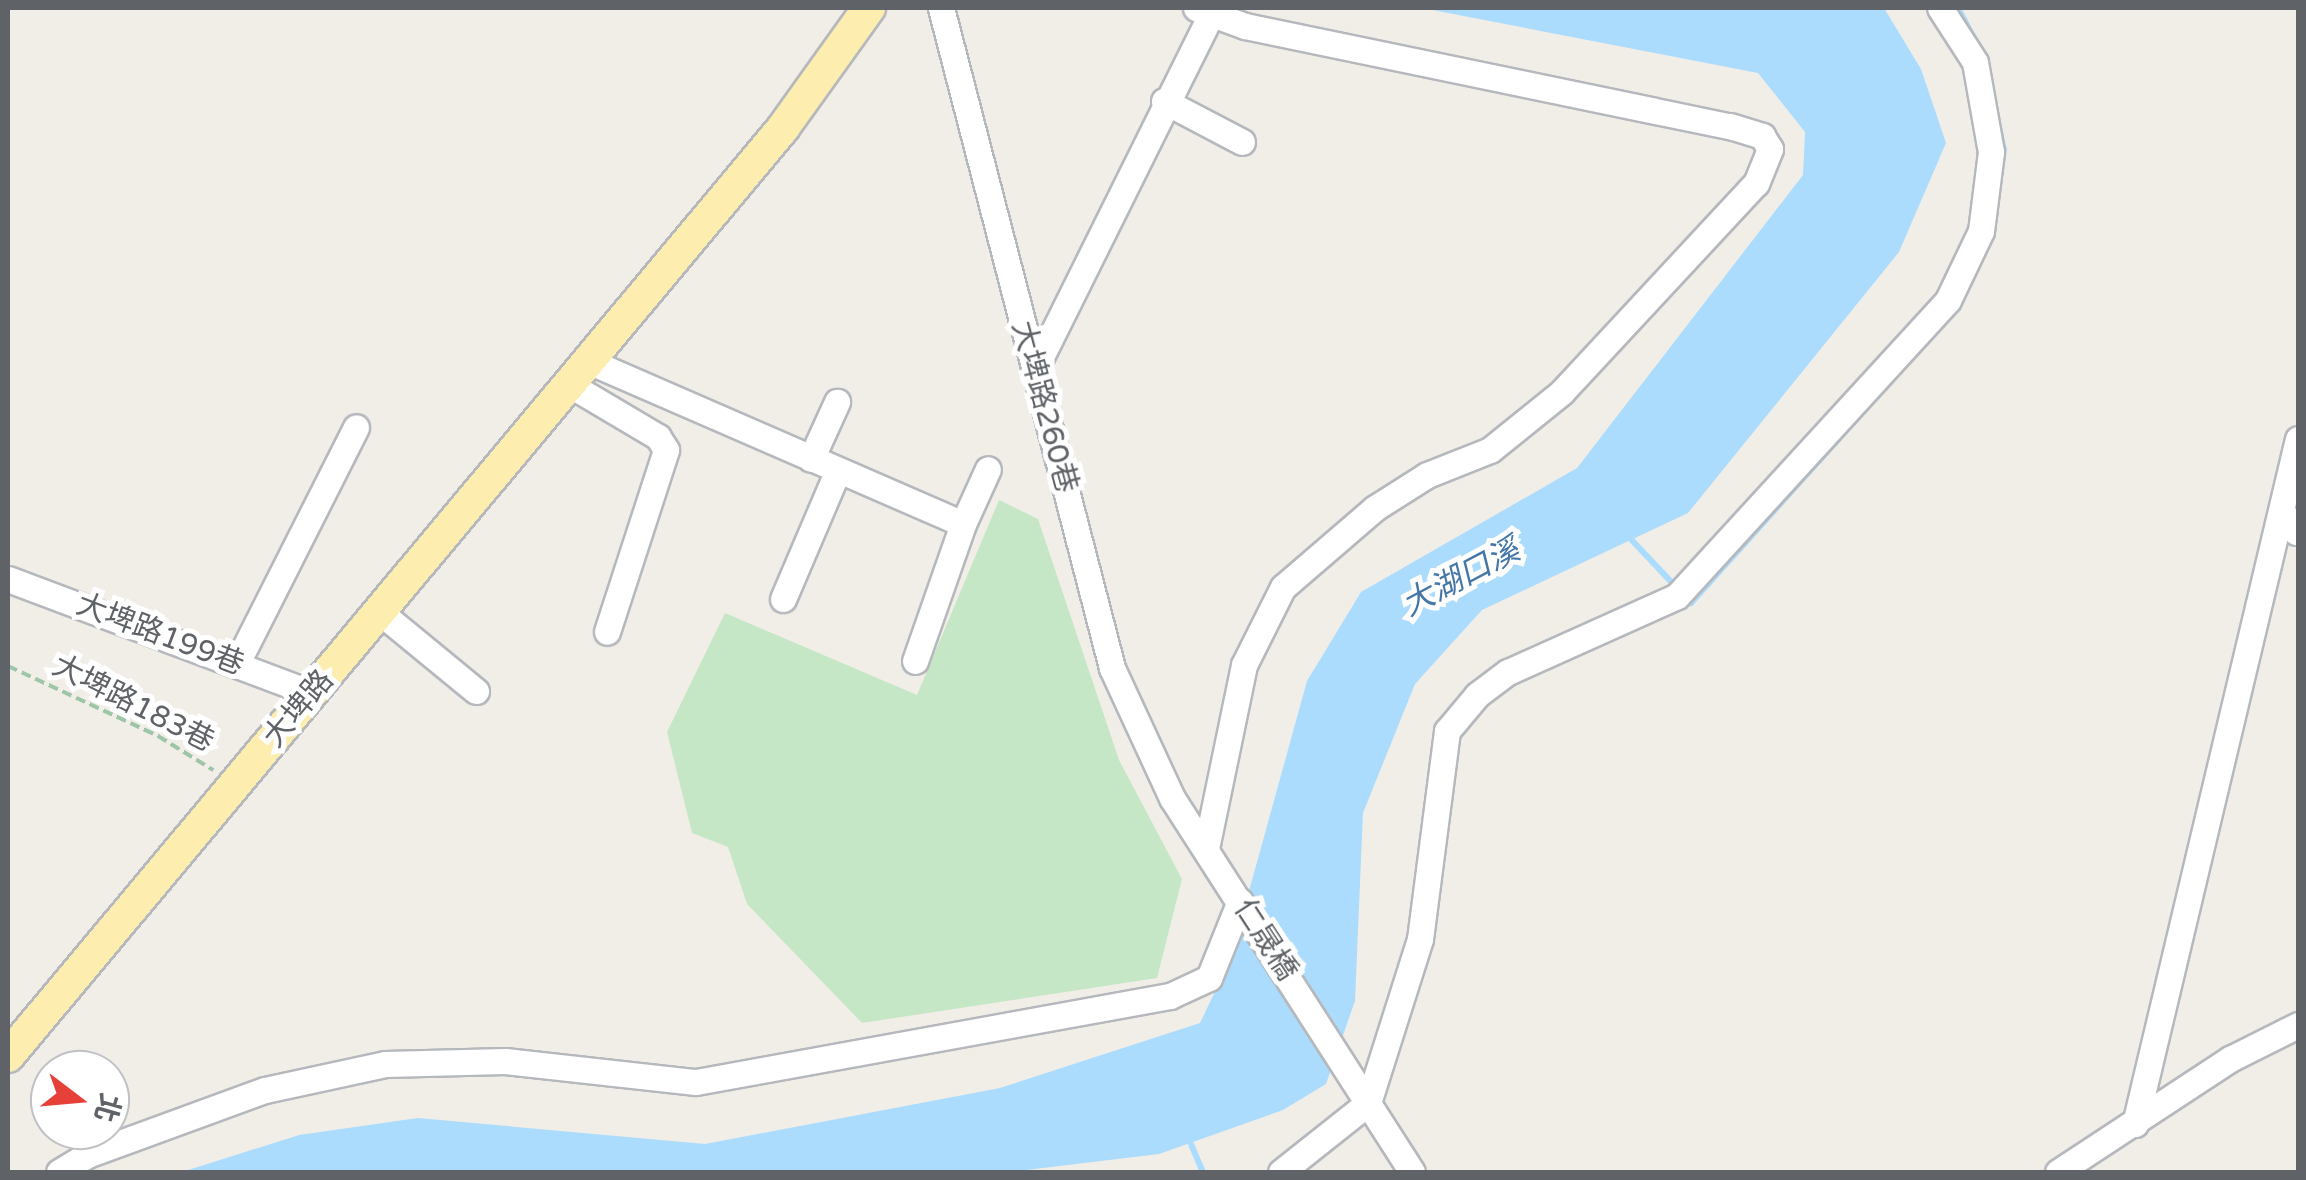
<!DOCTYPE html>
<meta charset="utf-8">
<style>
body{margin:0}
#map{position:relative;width:2306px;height:1180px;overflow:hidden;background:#f1eee8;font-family:"Varela Round","Noto Sans TC",sans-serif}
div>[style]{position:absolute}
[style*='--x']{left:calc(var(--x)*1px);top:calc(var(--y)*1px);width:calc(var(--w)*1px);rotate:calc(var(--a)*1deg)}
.green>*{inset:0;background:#c6e7c5}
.water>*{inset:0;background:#abdcfd}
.stream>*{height:6px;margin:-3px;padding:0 3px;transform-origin:3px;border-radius:3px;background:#abdcfd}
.path>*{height:4px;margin-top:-2px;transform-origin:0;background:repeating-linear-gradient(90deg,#9dc6a8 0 10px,transparent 0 15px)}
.roads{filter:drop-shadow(2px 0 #b5b8bc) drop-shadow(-2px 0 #b5b8bc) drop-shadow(0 2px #b5b8bc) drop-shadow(0 -2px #b5b8bc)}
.minor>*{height:25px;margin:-12.5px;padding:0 12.5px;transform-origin:12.5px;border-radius:12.5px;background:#fff}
.major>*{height:32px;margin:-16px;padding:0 16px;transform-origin:16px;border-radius:16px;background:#fdeeb0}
span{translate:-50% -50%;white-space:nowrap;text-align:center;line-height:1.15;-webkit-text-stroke:10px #fff;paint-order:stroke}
.street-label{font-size:30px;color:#5f6367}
.water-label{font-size:32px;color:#4477a7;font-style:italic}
.frame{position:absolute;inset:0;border:10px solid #5f6367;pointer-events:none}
.north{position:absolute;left:30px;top:1050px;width:100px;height:100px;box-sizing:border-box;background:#fff;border:2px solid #bfc1c2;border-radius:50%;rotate:106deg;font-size:28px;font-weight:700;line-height:40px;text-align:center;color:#5f6367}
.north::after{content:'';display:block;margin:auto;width:35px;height:45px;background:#e64139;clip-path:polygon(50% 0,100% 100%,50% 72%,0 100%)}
</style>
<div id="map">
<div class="green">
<div style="clip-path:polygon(999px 500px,1038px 519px,1119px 760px,1182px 879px,1157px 978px,862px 1023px,747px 904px,728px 847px,692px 833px,667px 732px,725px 613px,917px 695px)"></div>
</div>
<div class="water">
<div style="clip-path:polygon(1422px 8px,1884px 8px,1921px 69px,1946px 143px,1899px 252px,1688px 513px,1482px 610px,1415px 684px,1363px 813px,1355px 1001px,1326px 1084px,1283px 1110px,1159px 1154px,1009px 1172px,182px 1172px,299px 1135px,418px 1118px,705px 1144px,1000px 1088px,1200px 1023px,1230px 960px,1307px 681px,1361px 592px,1577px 468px,1803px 175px,1805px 132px,1758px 73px)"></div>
</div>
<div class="stream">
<div style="--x:1958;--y:8;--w:38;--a:62"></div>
<div style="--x:1984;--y:57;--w:95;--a:77.9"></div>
<div style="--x:2004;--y:150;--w:82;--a:98.4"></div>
<div style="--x:1961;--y:299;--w:48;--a:-64"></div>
<div style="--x:1627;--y:535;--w:73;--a:46.7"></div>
<div style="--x:1686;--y:597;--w:8;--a:50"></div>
<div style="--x:1691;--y:603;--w:300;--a:-48"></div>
<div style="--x:1188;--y:1137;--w:38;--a:67"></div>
</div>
<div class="path">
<div style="--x:8;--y:666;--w:166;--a:25"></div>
<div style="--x:158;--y:736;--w:65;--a:31.7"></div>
</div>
<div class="roads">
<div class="minor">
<div style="--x:941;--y:8;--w:682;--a:75.47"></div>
<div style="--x:1112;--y:668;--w:143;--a:65.2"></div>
<div style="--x:1172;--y:798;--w:444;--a:57.3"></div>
<div style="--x:1196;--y:8;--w:52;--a:20.2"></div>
<div style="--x:1245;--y:26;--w:495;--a:11.7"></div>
<div style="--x:1730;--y:126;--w:34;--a:17"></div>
<div style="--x:1762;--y:136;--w:15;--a:58"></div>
<div style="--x:1770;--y:149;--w:37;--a:112"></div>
<div style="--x:1756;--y:183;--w:285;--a:132.9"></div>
<div style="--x:1562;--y:392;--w:92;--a:141.1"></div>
<div style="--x:1490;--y:450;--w:68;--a:158.4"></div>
<div style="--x:1427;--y:475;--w:62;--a:147.6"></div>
<div style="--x:1375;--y:508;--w:121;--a:139.3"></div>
<div style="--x:1283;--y:587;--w:87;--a:116.6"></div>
<div style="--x:1244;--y:665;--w:187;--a:101.7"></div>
<div style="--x:1164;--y:101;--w:88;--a:27.7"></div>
<div style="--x:586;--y:360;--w:411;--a:23.5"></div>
<div style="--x:963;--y:524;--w:145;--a:109.3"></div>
<div style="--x:1034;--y:371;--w:396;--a:-63.6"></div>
<div style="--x:567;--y:383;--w:106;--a:30.7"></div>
<div style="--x:658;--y:437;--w:15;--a:58"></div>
<div style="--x:666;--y:450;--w:191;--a:108"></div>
<div style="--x:811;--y:459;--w:63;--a:-65.5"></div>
<div style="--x:963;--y:524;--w:60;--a:-65.6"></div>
<div style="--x:2296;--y:532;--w:12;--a:-81"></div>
<div style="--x:8;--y:579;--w:325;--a:20.6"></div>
<div style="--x:783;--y:599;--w:140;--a:-66.9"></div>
<div style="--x:381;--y:613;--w:123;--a:39.4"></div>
<div style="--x:237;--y:663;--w:264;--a:-63.2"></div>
<div style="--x:2135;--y:1124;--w:704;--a:-76.62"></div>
<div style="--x:59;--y:1172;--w:33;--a:-31"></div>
<div style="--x:87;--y:1155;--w:189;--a:-20.1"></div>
<div style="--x:265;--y:1090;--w:123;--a:-12.2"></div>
<div style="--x:385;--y:1064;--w:120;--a:-1.4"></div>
<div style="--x:505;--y:1061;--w:192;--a:6.3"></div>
<div style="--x:696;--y:1082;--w:482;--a:-10.3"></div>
<div style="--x:1170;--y:996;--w:43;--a:-24.8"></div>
<div style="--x:1209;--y:978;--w:83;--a:-68.1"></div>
<div style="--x:1281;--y:1172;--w:111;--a:-38.4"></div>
<div style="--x:1368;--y:1103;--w:172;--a:-72.4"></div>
<div style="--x:1420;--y:939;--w:210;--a:-82.6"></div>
<div style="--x:1447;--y:731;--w:47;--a:-50.2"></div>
<div style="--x:1477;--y:695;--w:39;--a:-37"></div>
<div style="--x:1508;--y:672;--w:185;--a:-24.2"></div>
<div style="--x:1677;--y:596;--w:401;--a:-47.5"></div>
<div style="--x:1948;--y:300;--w:76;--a:-64.4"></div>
<div style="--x:1981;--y:231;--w:80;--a:-82.8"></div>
<div style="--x:1991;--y:152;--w:91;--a:-100.1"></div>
<div style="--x:1975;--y:62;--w:64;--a:-122.9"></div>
<div style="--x:2058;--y:1172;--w:206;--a:-33.3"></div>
<div style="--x:2230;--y:1059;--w:76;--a:-26.6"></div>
</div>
<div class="major">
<div style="--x:8;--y:1056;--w:1209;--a:-50.13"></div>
<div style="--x:783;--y:128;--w:148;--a:-54.4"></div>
</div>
</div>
<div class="street-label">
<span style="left:1044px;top:407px;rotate:75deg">大埤路260巷</span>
<span style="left:160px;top:635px;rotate:21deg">大埤路199巷</span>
<span style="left:133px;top:704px;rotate:27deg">大埤路183巷</span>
<span style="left:299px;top:709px;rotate:-50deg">大埤路</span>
<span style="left:1265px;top:940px;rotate:57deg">仁晟橋</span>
</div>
<div class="water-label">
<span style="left:1461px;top:578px;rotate:-28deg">大湖口溪</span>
</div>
<div class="frame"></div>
<div class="north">北</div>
</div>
